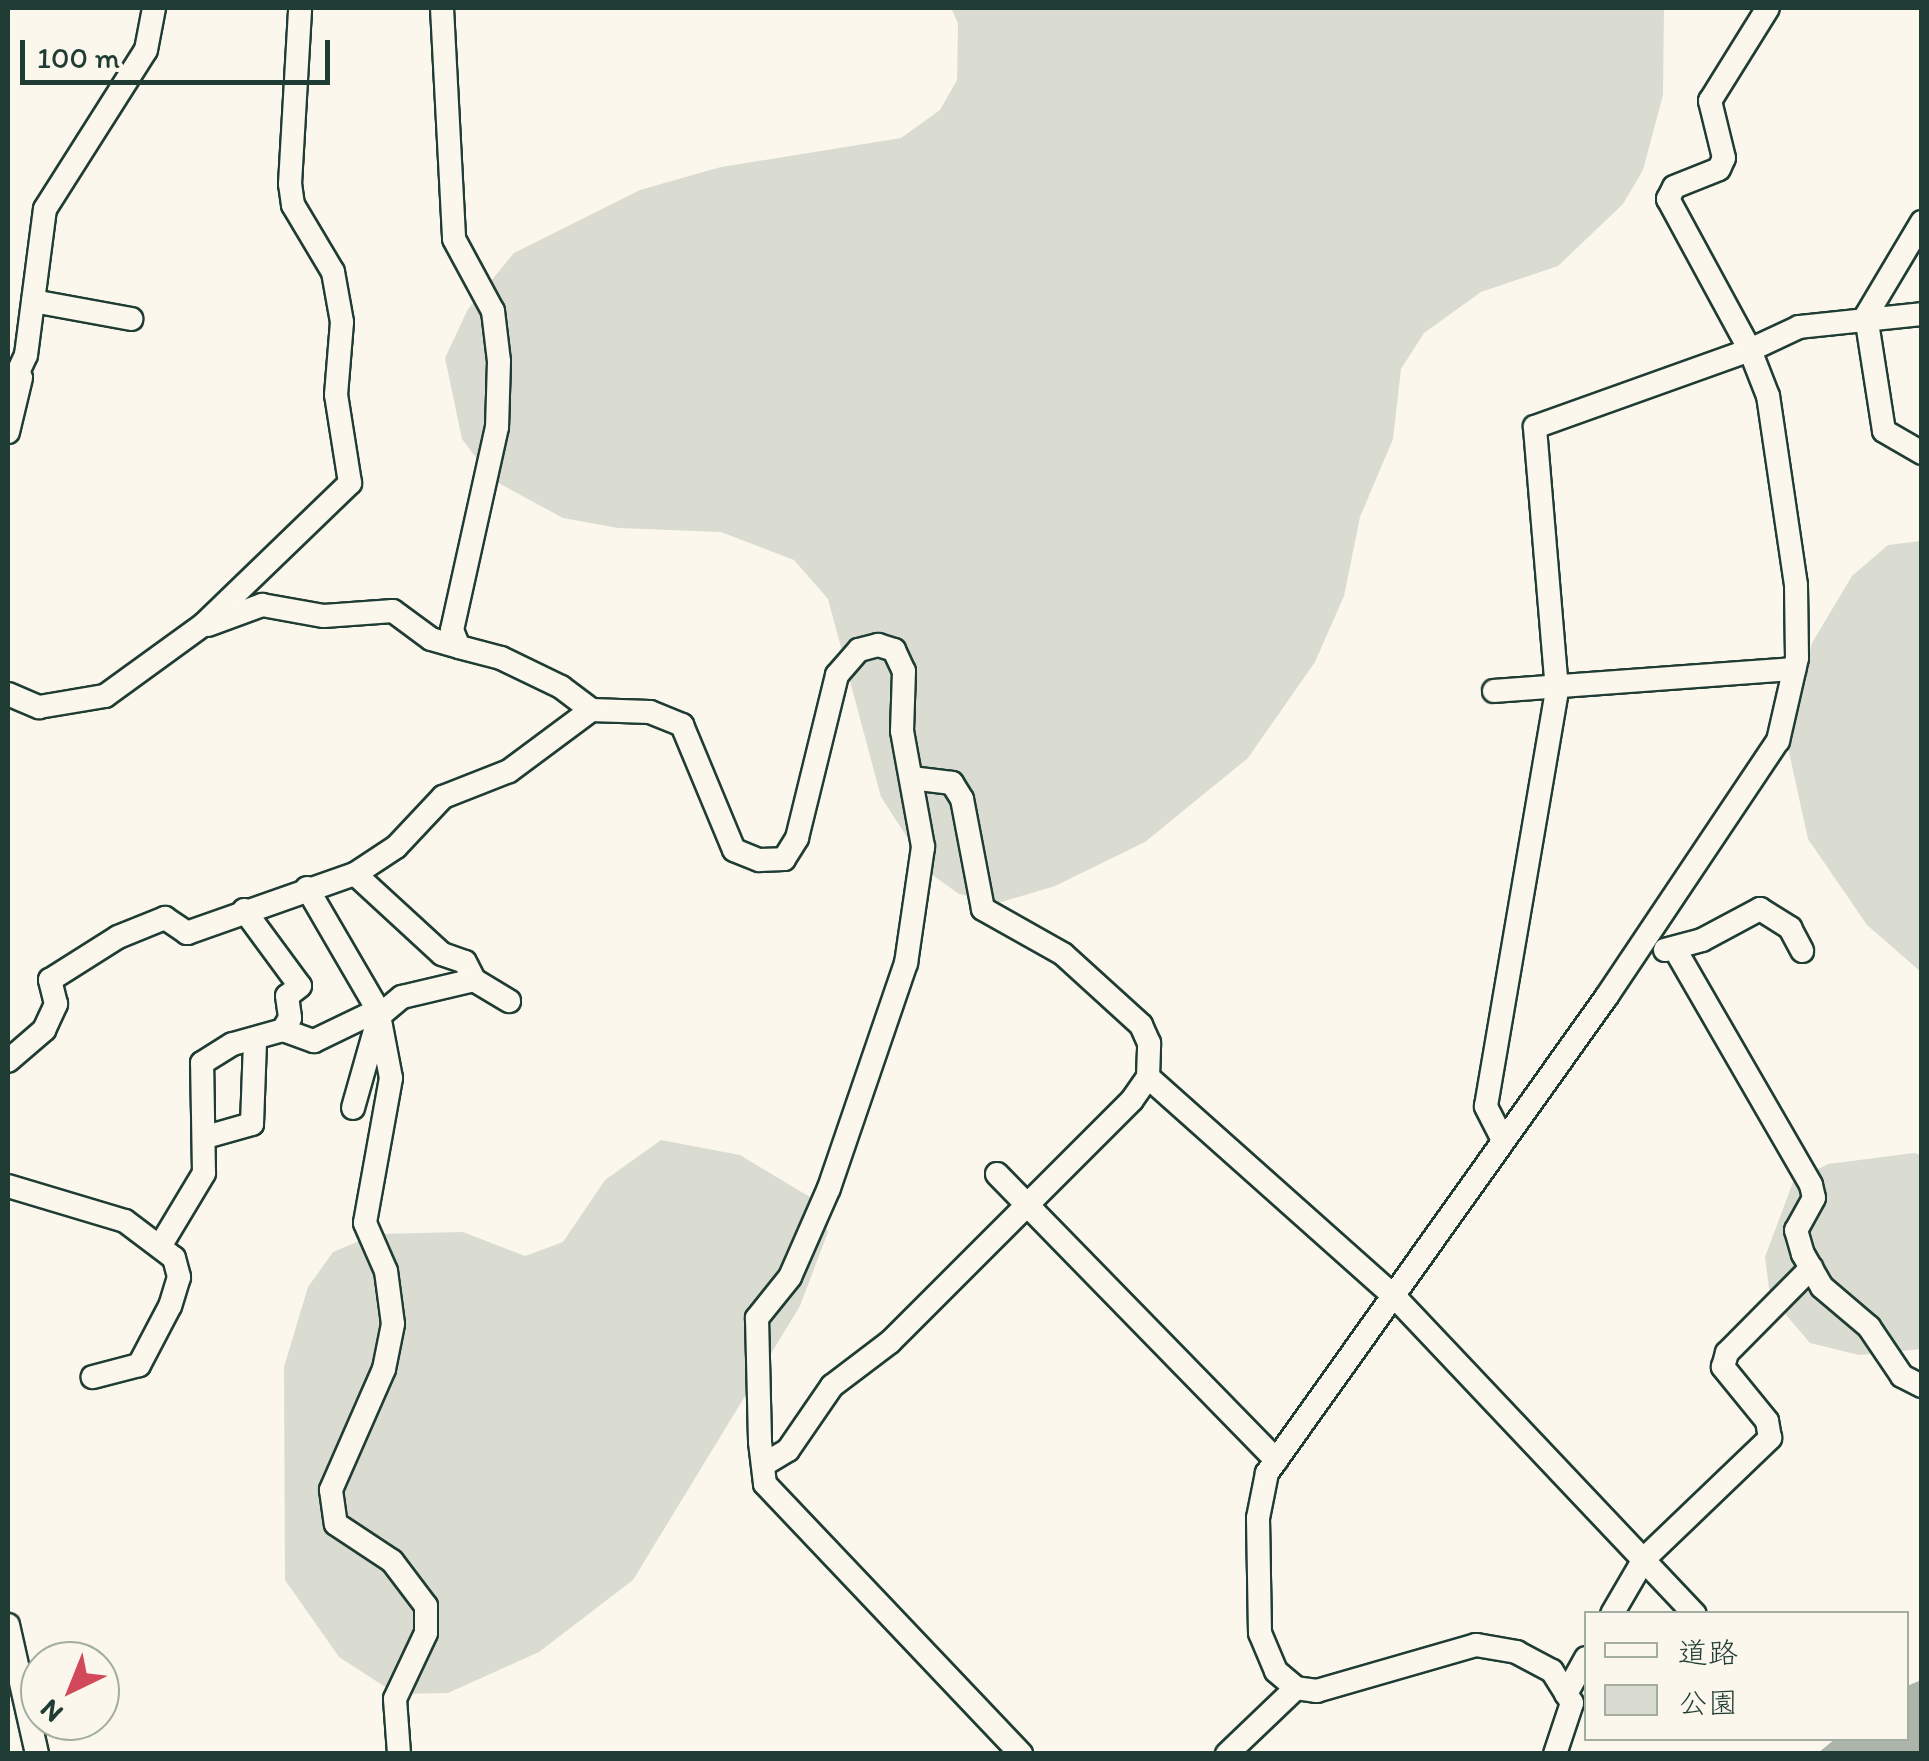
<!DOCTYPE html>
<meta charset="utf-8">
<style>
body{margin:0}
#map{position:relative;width:1929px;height:1761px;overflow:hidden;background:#fbf7ec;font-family:Itim,"Klee One",sans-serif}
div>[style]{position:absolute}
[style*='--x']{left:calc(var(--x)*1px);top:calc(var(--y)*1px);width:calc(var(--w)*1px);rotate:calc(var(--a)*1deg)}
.green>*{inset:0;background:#dbdcd1}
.water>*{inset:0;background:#adb4aa}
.roads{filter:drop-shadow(2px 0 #1f3d34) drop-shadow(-2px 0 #1f3d34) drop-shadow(0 2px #1f3d34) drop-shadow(0 -2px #1f3d34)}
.minor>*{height:22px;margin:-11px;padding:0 11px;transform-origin:11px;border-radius:11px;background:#fbf7ec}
span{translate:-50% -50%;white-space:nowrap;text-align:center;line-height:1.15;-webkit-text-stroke:8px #fbf7ec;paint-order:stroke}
.frame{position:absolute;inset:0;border:10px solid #1f3d34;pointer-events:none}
.legend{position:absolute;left:1584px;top:1611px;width:325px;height:130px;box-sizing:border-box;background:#fbf7ec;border:2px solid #a3ada2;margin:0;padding:12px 18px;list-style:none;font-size:30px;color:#1f3d34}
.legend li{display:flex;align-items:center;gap:20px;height:50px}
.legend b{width:50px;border:2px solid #a3ada2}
.north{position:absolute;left:20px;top:1641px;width:100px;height:100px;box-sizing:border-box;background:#fbf7ec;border:2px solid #a3ada2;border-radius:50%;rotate:223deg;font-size:28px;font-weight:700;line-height:40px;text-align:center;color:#1f3d34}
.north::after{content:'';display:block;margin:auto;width:35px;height:45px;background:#d1495b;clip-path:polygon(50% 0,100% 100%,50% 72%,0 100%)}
.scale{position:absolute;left:20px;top:40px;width:310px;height:45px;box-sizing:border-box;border:5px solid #1f3d34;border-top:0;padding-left:12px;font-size:30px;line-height:35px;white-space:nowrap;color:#1f3d34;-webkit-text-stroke:8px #fbf7ec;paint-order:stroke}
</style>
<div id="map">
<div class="green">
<div style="clip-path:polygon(951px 8px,1664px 8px,1663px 95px,1643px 170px,1623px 204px,1558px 266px,1481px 292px,1424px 333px,1401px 369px,1393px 439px,1360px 517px,1344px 596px,1315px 662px,1248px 758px,1145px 842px,1055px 886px,998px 903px,959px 894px,931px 874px,881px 797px,828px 599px,794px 560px,721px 532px,618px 528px,563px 518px,493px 480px,462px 439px,445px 358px,468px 309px,514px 253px,640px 190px,721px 167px,901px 138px,940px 110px,957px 80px,958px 23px)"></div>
<div style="clip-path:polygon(1921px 541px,1921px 972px,1867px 925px,1808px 839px,1787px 743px,1812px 643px,1852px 576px,1888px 545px)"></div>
<div style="clip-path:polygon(661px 1140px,740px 1155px,810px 1197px,828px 1232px,800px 1306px,633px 1580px,539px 1652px,448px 1693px,396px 1694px,339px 1657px,285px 1580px,284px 1367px,308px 1287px,333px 1252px,376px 1234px,463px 1232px,525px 1256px,563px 1242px,605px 1180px)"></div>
<div style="clip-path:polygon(1914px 1153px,1921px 1155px,1921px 1349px,1859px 1355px,1810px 1343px,1770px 1296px,1765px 1257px,1793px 1182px,1828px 1164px)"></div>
</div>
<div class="water">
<div style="clip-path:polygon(1921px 1680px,1921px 1753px,1818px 1753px,1835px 1739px,1906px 1738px,1907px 1686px)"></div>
</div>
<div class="roads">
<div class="minor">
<div style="--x:442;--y:8;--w:231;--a:87"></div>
<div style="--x:454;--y:239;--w:82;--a:61.6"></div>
<div style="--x:493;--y:311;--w:50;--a:83.2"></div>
<div style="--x:499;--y:361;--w:66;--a:91.7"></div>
<div style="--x:497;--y:427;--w:208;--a:102.5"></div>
<div style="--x:452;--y:630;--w:18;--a:68"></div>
<div style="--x:459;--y:647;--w:43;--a:14.7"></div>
<div style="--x:501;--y:658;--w:67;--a:25.8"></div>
<div style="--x:561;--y:687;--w:38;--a:37"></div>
<div style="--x:591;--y:710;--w:59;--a:1.9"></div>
<div style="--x:650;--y:712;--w:35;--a:22"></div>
<div style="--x:682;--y:725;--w:135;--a:67.4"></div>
<div style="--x:734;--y:850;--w:27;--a:22"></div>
<div style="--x:759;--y:860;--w:25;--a:-2"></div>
<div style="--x:784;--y:859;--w:25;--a:-58"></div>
<div style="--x:797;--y:838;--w:168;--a:-76.2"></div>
<div style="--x:837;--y:675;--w:33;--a:-49"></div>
<div style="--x:859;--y:650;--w:20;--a:-15"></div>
<div style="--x:878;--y:645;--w:17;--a:17"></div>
<div style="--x:894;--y:650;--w:23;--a:65"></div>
<div style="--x:904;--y:671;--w:60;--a:91.9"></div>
<div style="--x:902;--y:731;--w:118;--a:79.7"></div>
<div style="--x:923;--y:847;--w:117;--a:98.3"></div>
<div style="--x:906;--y:963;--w:238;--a:108.9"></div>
<div style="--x:829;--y:1188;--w:97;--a:113.7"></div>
<div style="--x:790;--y:1277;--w:53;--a:128.8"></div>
<div style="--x:757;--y:1318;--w:124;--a:88.6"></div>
<div style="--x:760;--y:1442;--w:42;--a:83.2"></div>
<div style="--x:765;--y:1484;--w:372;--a:46.5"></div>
<div style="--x:1922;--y:222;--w:109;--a:120.8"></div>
<div style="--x:1866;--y:316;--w:116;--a:81.1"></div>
<div style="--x:1884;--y:431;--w:44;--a:30.1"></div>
<div style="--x:33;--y:301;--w:100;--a:10.4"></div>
<div style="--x:8;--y:394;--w:43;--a:-65.2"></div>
<div style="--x:26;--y:355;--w:147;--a:-82.6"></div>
<div style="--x:45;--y:209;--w:188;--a:-57.6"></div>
<div style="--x:146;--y:50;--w:43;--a:-79.2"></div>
<div style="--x:8;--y:432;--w:56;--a:-76.5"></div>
<div style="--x:208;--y:625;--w:58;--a:-20.3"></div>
<div style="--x:262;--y:605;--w:63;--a:10.1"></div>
<div style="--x:324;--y:616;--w:69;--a:-4.1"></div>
<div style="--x:393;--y:611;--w:47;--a:36.4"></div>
<div style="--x:431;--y:639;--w:29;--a:16"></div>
<div style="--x:1494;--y:691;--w:301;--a:-4.2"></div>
<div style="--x:8;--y:694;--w:34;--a:23"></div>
<div style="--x:39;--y:707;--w:67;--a:-9.5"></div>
<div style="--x:105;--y:696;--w:122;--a:-36"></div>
<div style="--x:204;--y:624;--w:203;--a:-44"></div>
<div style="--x:350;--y:483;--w:89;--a:-99"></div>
<div style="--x:336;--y:395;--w:73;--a:-85.3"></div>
<div style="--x:342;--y:322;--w:51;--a:-100.2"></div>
<div style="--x:333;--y:272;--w:78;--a:-120.8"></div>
<div style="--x:293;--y:205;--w:21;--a:-98"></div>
<div style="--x:290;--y:184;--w:176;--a:-86.7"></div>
<div style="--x:355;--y:874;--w:118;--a:42.6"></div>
<div style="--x:442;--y:954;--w:24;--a:19"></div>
<div style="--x:465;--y:962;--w:20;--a:63"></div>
<div style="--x:307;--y:888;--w:141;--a:59.8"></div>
<div style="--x:378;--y:1010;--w:69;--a:79.2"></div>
<div style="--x:391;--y:1078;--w:147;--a:100.2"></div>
<div style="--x:365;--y:1223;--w:52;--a:66.4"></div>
<div style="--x:386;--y:1271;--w:53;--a:82.5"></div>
<div style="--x:393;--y:1324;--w:46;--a:101.3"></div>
<div style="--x:384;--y:1369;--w:132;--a:113.7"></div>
<div style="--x:331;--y:1490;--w:34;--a:82"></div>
<div style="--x:336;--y:1524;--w:67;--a:33.5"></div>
<div style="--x:392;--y:1561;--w:56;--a:52.9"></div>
<div style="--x:426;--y:1606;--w:27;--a:90"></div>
<div style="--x:426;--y:1633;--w:73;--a:115.2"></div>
<div style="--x:395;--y:1699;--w:55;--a:85.8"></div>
<div style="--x:244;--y:910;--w:94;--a:53.6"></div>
<div style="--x:300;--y:986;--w:16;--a:142"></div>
<div style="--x:287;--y:996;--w:22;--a:82"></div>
<div style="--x:290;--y:1018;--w:14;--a:120"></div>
<div style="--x:1665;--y:950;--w:38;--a:-15"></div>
<div style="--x:1702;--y:940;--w:66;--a:-28.1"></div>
<div style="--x:1760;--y:909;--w:36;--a:32"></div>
<div style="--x:1790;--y:928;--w:26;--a:62"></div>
<div style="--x:1676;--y:951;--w:270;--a:60"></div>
<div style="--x:1811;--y:1185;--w:13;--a:77"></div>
<div style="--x:1814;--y:1198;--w:37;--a:119"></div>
<div style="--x:1796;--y:1230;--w:25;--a:74"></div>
<div style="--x:1803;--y:1254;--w:38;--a:60"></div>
<div style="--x:1822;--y:1287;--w:62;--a:40.4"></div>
<div style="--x:1869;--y:1327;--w:59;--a:56"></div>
<div style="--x:1902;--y:1376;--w:22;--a:27"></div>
<div style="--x:8;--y:1061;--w:48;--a:-40.7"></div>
<div style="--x:44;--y:1030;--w:29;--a:-65"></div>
<div style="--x:56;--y:1004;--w:25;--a:-104"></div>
<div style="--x:50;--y:980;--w:80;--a:-32.3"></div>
<div style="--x:118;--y:937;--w:51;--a:-22"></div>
<div style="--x:165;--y:918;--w:27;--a:34"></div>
<div style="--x:187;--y:933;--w:178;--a:-19.4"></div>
<div style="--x:355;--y:874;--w:49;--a:-33.4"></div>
<div style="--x:396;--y:847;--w:69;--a:-46.8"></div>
<div style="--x:443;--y:797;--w:71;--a:-21.5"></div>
<div style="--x:509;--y:771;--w:102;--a:-36.6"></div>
<div style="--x:1148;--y:1077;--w:328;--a:41.7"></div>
<div style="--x:1393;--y:1295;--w:439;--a:46.6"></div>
<div style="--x:353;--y:1108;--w:96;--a:-74.2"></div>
<div style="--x:379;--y:1016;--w:30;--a:-40"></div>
<div style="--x:402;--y:997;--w:74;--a:-13.3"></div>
<div style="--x:474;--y:980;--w:41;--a:31"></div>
<div style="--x:206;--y:1137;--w:48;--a:-15.8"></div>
<div style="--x:252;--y:1124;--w:83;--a:-87.9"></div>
<div style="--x:1503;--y:1140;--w:38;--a:-117"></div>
<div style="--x:1486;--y:1106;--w:422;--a:-80.3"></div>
<div style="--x:1557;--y:690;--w:264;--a:-94.8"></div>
<div style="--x:1535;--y:427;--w:228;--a:-19.7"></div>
<div style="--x:1750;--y:350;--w:172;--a:-118.5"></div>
<div style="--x:1668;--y:199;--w:13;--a:-63"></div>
<div style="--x:1674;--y:187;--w:48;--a:-21.8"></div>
<div style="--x:1719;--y:169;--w:12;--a:-66"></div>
<div style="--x:1724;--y:158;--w:59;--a:-103.8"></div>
<div style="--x:1710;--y:101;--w:110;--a:-58.1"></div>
<div style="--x:997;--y:1174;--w:400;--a:45.7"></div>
<div style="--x:8;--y:1186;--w:122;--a:16.7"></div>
<div style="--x:125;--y:1221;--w:61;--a:37.1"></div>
<div style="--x:174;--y:1258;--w:20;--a:75"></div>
<div style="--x:179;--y:1277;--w:30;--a:107"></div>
<div style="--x:170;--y:1306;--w:67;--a:117.7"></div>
<div style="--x:139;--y:1365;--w:48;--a:165.4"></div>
<div style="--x:162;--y:1243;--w:82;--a:-59"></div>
<div style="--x:204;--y:1173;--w:110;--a:-91"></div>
<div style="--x:202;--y:1063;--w:36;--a:-32"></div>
<div style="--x:233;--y:1044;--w:52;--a:-15.6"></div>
<div style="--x:283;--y:1030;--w:33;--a:20"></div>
<div style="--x:314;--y:1041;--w:71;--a:-25.8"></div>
<div style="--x:763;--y:1465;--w:29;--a:-31"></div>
<div style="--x:788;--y:1450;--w:78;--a:-55.5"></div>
<div style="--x:832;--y:1386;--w:73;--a:-37.2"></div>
<div style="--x:890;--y:1342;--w:342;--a:-45"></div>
<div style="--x:1132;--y:1100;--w:28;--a:-55"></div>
<div style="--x:1148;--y:1077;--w:34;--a:-88"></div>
<div style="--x:1149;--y:1043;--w:20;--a:-114"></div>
<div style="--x:1141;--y:1025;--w:105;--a:-137.7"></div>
<div style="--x:1063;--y:954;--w:92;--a:-150.6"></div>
<div style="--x:983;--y:909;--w:112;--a:-100.8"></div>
<div style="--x:962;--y:799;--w:19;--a:-122"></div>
<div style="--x:952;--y:783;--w:41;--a:-173"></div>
<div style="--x:1612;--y:1614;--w:64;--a:-59.8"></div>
<div style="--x:1644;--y:1559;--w:175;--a:-43.8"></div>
<div style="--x:1770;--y:1438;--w:17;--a:-100"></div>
<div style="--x:1767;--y:1421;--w:70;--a:-129.2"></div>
<div style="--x:1723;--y:1367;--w:15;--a:-74"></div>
<div style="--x:1727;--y:1353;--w:120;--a:-45.3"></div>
<div style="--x:8;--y:1625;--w:132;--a:77.3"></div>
<div style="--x:1566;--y:1694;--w:41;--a:-60.9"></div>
<div style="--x:1227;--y:1754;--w:95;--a:-43.7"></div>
<div style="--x:1555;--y:1754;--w:54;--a:-71.6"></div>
<div style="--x:1572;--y:1703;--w:38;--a:-122"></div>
<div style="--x:1552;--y:1671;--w:40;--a:-152"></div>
<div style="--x:1517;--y:1652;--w:42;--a:-170.3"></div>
<div style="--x:1476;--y:1645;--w:166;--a:163.9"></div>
<div style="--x:1317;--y:1691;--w:21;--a:-172"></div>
<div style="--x:1296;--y:1688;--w:26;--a:-140"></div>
<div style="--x:1276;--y:1671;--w:41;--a:-112.8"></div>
<div style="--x:1260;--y:1633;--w:115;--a:-91"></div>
<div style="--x:1258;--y:1518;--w:46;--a:-78.7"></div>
<div style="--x:1267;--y:1473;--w:586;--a:-54.52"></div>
<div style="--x:1607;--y:996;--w:307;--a:-56.2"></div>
<div style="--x:1778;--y:741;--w:85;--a:-77.1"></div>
<div style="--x:1797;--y:658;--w:73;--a:-90.8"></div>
<div style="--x:1796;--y:585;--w:191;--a:-98.4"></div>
<div style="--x:1768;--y:396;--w:49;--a:-111.4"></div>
<div style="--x:1750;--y:350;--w:54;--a:-25.1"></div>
<div style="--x:1799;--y:327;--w:124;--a:-6"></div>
</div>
</div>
<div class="frame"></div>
<ul class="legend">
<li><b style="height:12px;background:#fbf7ec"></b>道路</li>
<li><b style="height:28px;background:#dbdcd1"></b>公園</li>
</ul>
<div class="north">N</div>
<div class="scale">100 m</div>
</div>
